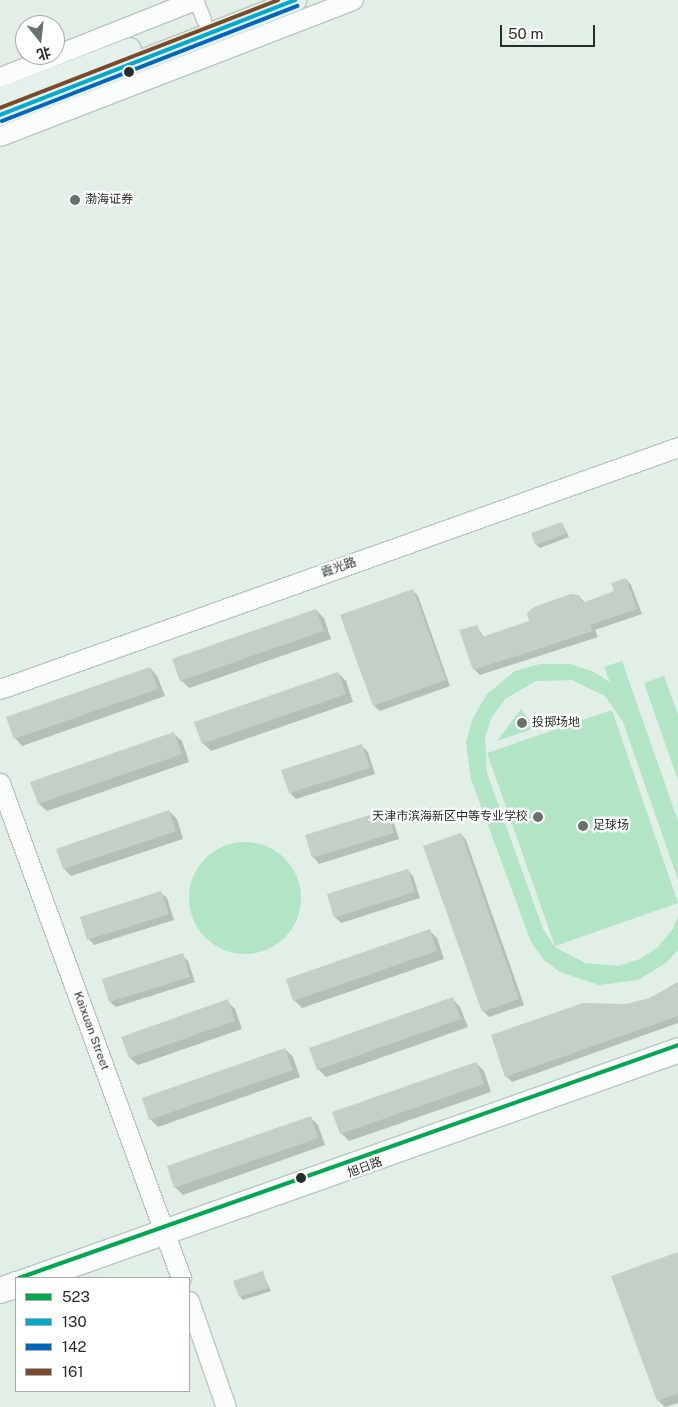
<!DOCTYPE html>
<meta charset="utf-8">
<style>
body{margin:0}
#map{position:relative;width:678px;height:1407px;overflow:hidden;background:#e1efe6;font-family:"Public Sans","Noto Sans SC",sans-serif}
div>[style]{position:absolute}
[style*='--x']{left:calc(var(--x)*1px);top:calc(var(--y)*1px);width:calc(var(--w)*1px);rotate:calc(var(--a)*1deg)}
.green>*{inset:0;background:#b2e4c6}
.round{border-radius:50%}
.shadow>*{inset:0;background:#0003}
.building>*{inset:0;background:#c4cfc8}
.roads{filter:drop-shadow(1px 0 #bbc6bf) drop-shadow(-1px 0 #bbc6bf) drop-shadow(0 1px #bbc6bf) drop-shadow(0 -1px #bbc6bf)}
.street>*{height:14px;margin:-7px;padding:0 7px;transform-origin:7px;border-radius:7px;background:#fafdfb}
.secondary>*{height:19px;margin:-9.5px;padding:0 9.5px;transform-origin:9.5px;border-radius:9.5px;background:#fafdfb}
.primary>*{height:21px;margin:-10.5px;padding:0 10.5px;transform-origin:10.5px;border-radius:10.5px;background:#e4f1ea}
.bus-1>*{height:4px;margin:-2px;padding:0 2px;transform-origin:2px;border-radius:2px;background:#00a651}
.bus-2>*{height:4px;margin:-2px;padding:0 2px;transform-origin:2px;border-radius:2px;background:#00a9ce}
.bus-3>*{height:4px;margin:-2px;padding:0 2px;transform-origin:2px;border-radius:2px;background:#0065bd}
.bus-4>*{height:4px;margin:-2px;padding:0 2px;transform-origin:2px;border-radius:2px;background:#7a4b2a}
.dots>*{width:14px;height:14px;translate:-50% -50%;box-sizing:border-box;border:2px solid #fff;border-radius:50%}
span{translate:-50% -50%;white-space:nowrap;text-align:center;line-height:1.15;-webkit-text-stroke:4.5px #fff;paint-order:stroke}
.poi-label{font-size:12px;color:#252f28}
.left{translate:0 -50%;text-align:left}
.right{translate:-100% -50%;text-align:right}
.street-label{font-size:12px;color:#252f28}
.legend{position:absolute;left:15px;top:1277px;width:175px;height:115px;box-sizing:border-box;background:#fff;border:1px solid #a8aca9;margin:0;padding:6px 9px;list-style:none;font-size:15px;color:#252f28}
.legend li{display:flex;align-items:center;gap:10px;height:25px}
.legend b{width:25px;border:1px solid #a8aca9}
.north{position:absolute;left:15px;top:15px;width:50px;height:50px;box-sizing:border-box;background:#fff;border:1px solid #a8aca9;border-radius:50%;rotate:164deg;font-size:14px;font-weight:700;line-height:20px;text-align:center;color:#252f28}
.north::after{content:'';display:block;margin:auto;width:18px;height:22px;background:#67726a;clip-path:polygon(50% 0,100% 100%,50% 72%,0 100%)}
.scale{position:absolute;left:500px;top:25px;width:95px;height:22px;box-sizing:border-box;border:2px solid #252f28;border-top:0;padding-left:6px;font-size:15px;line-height:18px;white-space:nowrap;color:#252f28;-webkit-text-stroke:4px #fff;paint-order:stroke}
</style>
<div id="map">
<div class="green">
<div style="clip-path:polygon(622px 661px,678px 821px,678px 880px,623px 722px,605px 696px,572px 680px,536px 681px,505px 699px,492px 717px,485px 737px,487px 773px,543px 929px,555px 947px,585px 963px,619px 966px,640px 959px,657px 948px,673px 929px,678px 916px,678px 950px,666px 963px,638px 980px,599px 985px,560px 972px,544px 960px,531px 942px,471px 779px,466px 743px,472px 720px,487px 694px,515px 671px,540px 664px,570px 664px,592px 671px,610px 682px,604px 667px)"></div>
<div style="clip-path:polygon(664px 676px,678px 715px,678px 780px,644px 683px)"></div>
<div style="clip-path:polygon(521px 709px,536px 728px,497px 741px)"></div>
<div style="clip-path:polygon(612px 710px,678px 903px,555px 946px,487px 753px)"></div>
<div class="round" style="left:189px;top:842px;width:112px;height:112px"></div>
</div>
<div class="shadow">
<div style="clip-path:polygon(562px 523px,569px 537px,540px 548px,536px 544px)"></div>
<div style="clip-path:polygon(626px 579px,631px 585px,642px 614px,595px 630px,598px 637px,480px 675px,474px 669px,476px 626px,485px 638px,531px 621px,579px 596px,585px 603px,616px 592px)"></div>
<div style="clip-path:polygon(412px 590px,418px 596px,450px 686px,380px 711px,374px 706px)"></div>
<div style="clip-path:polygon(316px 610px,324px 618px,331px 639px,189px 688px,181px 680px)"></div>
<div style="clip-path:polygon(150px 668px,157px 676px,165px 696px,22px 746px,15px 738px)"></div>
<div style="clip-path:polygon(338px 673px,346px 681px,353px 702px,211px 751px,203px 743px)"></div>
<div style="clip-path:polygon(174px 734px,182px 741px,189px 762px,47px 811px,39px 804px)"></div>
<div style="clip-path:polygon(362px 746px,368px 752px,375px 774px,296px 799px,290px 793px)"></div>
<div style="clip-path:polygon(169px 811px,177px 819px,183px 839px,71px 876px,64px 869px)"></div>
<div style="clip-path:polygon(386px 811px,392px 817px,399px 839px,319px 864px,314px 858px,307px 836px)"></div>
<div style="clip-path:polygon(461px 834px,466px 840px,524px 1005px,489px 1017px,483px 1011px)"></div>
<div style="clip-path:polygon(407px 870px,413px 876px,420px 898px,341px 923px,335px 917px)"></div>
<div style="clip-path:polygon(161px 893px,167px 898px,174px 920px,94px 945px,89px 939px)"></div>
<div style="clip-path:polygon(429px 930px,437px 938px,444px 959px,302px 1008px,294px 1000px)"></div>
<div style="clip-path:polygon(182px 955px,188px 961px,195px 982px,116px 1007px,110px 1002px)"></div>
<div style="clip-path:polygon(678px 982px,678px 1023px,512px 1082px,506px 1076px,626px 1005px,649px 999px)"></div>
<div style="clip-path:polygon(453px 999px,460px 1007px,468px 1027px,326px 1077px,318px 1069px)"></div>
<div style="clip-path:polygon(227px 1001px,235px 1009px,242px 1029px,138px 1065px,130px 1058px)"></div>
<div style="clip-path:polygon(285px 1049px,293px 1057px,300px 1077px,158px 1127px,150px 1119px)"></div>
<div style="clip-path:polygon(476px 1063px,484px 1071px,491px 1092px,349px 1141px,341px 1133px)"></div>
<div style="clip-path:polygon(310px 1117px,318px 1125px,325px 1145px,183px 1195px,175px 1187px)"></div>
<div style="clip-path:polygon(678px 1253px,678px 1403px,665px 1407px,658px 1400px)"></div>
<div style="clip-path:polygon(262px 1273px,271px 1291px,243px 1300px,240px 1297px)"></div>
</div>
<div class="building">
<div style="clip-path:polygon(562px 522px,566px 534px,535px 545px,531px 533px)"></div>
<div style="clip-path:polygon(626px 578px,637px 609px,590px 625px,593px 631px,473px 670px,459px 630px,477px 625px,482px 637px,529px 621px,527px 613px,534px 607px,571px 594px,579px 595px,582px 603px,614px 591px,611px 583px)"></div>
<div style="clip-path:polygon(413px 589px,446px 680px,373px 706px,340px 615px)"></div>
<div style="clip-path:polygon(316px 609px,324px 631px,180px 681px,172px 659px)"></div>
<div style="clip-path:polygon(150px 667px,158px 689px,14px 739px,6px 717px)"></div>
<div style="clip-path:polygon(338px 672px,346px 694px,202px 744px,194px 722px)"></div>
<div style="clip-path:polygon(174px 732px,182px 754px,38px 804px,30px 782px)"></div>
<div style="clip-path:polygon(362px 744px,370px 768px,289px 793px,281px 770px)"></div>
<div style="clip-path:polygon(169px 810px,176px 831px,63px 869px,56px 849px)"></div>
<div style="clip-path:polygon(386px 810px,394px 833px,312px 858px,305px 835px)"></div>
<div style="clip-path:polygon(461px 833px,519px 999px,482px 1012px,423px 846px)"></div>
<div style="clip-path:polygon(408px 869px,415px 892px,334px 918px,327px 894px)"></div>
<div style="clip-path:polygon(161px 891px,169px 914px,87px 940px,80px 917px)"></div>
<div style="clip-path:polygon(430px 929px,437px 951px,293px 1001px,286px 979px)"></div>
<div style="clip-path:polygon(183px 953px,190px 977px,109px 1002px,102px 979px)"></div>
<div style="clip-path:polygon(678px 983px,678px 1016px,505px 1077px,491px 1035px,583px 1003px,626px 1004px,649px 998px)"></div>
<div style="clip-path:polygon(453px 997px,461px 1019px,317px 1070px,309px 1048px)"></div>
<div style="clip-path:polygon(228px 999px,235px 1021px,129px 1058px,121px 1037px)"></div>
<div style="clip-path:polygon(285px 1048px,293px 1070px,149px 1120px,142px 1098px)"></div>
<div style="clip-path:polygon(476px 1062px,484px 1084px,340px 1134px,332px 1112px)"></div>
<div style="clip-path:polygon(311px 1116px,318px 1138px,174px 1188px,167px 1166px)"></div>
<div style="clip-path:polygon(678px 1252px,678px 1393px,657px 1401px,611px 1276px)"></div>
<div style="clip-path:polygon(263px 1271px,268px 1288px,239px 1297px,233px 1281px)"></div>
</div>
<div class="roads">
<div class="street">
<div style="--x:196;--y:0;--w:22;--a:68"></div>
<div style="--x:19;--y:1278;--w:699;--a:-19.47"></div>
<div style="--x:51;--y:1278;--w:665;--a:-19.5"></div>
<div style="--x:0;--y:1285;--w:17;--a:-21"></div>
<div style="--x:0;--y:1296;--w:17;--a:-17"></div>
</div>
<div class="secondary">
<div style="--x:0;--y:77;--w:209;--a:-21.6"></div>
<div style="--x:0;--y:136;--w:378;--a:-21.1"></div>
<div style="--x:0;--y:689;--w:720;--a:-19.64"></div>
<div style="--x:0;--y:783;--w:527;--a:69.91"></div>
<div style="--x:189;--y:1301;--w:112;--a:70.8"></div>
</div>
<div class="primary">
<div style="--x:0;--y:98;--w:139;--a:-21"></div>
<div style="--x:0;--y:115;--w:317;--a:-21.3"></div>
</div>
</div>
<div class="bus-1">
<div style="--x:19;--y:1278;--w:699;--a:-19.47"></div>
</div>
<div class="bus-2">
<div style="--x:0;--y:115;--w:317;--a:-21.3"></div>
</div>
<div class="bus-3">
<div style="--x:2;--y:121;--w:317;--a:-21.3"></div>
</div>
<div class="bus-4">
<div style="--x:0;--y:108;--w:298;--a:-21.2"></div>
</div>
<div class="dots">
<div style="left:129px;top:72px;background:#252f28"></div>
<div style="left:75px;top:200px;background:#67726a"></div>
<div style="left:522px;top:723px;background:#67726a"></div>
<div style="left:538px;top:817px;background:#67726a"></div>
<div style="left:583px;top:826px;background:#67726a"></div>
<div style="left:301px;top:1178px;background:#252f28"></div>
</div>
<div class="poi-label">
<span class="left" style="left:85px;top:200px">渤海证券</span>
<span class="left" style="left:532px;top:723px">投掷场地</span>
<span class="right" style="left:528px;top:817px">天津市滨海新区中等专业学校</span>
<span class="left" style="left:593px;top:826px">足球场</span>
</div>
<div class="street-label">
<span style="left:339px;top:568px;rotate:-19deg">霞光路</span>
<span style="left:91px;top:1031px;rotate:70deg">Kaixuan Street</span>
<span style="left:365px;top:1168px;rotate:-20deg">旭日路</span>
</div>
<ul class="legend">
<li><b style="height:6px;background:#00a651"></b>523</li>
<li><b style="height:6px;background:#00a9ce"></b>130</li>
<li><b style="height:6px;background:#0065bd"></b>142</li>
<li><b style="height:6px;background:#7a4b2a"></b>161</li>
</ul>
<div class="north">北</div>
<div class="scale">50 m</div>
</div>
